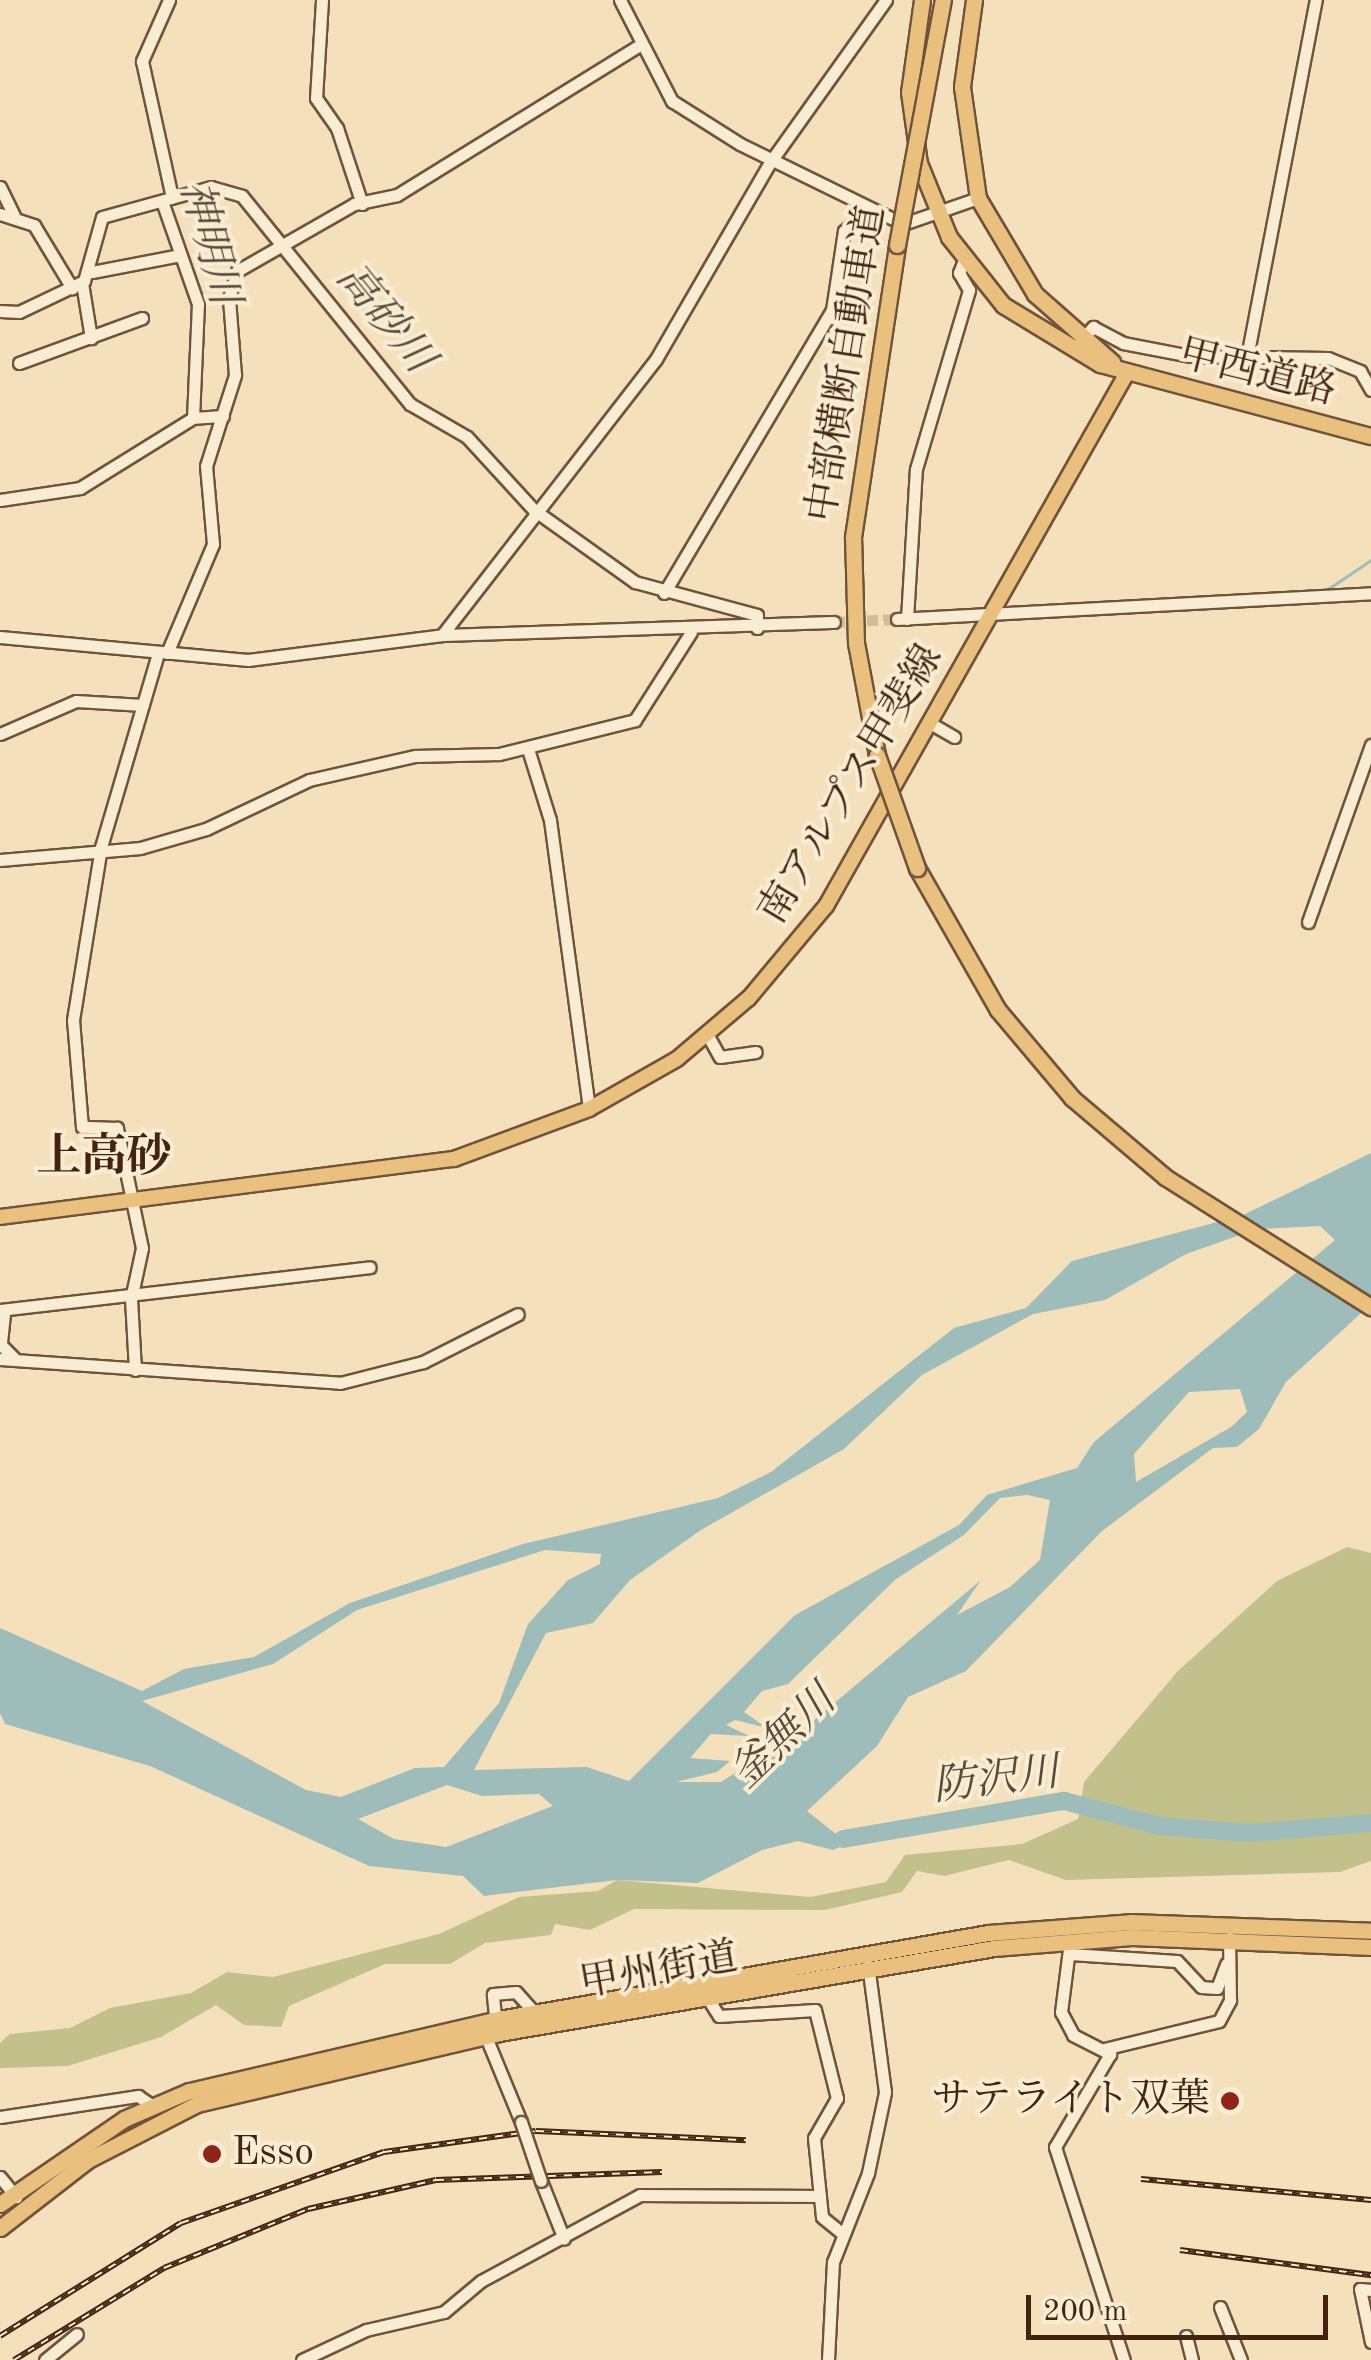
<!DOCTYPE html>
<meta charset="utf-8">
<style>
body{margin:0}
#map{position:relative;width:1371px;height:2360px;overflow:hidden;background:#f4e1bc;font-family:"Old Standard TT","Noto Serif JP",serif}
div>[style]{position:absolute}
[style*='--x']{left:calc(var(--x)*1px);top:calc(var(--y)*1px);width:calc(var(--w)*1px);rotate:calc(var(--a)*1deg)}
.green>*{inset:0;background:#c2c18c}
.water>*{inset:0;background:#9ebcb9}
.stream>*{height:2.5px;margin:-1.25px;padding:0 1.25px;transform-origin:1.25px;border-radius:1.25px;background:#9ebcb9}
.river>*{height:18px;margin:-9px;padding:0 9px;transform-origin:9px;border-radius:9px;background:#9ebcb9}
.minor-tunnel>*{height:11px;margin-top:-5.5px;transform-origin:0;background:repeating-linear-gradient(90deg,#d1bb9a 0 11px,transparent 0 16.5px)}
.roads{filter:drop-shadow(2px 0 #70533b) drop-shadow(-2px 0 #70533b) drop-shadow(0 2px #70533b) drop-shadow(0 -2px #70533b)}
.minor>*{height:11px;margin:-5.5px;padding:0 5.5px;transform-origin:5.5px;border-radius:5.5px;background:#f8ecd3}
.major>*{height:14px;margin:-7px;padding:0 7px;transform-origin:7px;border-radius:7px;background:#eac07e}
.highway>*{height:15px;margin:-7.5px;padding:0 7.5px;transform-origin:7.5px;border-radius:7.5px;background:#eac07e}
.rail>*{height:6px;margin-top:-3px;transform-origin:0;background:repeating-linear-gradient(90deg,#f8ecd3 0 8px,#442410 0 16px);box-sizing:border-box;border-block:2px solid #442410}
.bridges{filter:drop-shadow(2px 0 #70533b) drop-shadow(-2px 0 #70533b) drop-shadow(0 2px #70533b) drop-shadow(0 -2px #70533b)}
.minor-bridge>*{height:11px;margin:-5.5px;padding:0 5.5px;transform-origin:5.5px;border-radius:5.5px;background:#f8ecd3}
.highway-bridge>*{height:15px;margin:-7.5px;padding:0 7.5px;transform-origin:7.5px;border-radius:7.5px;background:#eac07e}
.dots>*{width:28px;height:28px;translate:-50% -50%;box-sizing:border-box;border:5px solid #f8ecd3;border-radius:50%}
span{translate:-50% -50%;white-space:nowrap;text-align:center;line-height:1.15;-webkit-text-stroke:8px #f8ecd3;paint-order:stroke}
.street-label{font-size:40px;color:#442410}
.poi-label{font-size:40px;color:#442410}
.right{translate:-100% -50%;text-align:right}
.left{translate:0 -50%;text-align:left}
.water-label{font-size:42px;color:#5a4a3a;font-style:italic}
.quarter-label{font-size:45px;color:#442410;font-weight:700}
.scale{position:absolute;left:1026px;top:2295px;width:302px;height:45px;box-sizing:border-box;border:5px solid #442410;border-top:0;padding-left:12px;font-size:30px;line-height:35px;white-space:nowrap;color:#442410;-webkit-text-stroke:8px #f8ecd3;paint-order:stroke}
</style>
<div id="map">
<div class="green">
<div style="clip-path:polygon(1347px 1547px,1371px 1553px,1371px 1861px,1340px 1872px,1066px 1880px,1009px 1860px,944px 1876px,917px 1871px,902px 1892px,825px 1910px,634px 1909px,590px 1930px,555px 1924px,551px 1935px,485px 1943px,450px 1964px,385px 1964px,289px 2006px,281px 2027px,244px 2025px,216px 2005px,161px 2037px,68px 2066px,0 2068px,0 2043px,10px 2034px,70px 2028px,110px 2008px,191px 1993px,227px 1972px,273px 1977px,439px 1934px,519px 1897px,598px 1891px,617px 1880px,810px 1897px,886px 1882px,905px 1855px,1022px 1844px,1078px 1819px,1084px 1782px,1178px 1671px,1277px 1581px)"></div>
</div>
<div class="water">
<div style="clip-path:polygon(evenodd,1371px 1153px,1371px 1304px,1286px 1382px,1259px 1429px,1237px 1447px,1213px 1448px,1102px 1531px,966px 1671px,908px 1697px,877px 1746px,807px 1811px,836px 1834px,868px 1835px,833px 1850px,798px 1841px,762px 1850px,698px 1883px,617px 1880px,484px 1896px,463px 1876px,369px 1866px,150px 1766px,5px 1724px,0 1713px,0 1628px,142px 1691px,184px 1669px,254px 1657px,350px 1603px,523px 1544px,718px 1498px,771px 1472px,954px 1328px,1026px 1308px,1072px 1261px,1243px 1215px,1371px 1153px,1320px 1226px,1335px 1240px,1094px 1442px,1077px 1468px,987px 1495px,959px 1525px,795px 1615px,629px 1781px,587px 1767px,474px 1770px,546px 1633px,593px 1623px,630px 1580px,701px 1530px,844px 1449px,922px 1375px,1033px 1314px,1105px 1300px,1186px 1254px,1257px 1229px,1320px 1226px,1371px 1153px,1240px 1389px,1247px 1412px,1231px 1427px,1136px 1482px,1134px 1454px,1189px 1392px,1240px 1389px,1371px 1153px,1027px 1495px,1050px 1500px,1040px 1560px,1010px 1587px,957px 1615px,981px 1580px,801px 1731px,721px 1782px,676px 1782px,717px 1772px,730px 1761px,690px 1758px,711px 1734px,749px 1736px,726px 1725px,735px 1720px,767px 1728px,744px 1712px,762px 1691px,788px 1684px,896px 1579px,964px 1535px,1000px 1498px,1027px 1495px,1371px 1153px,545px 1550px,601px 1554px,600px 1564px,568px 1580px,528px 1624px,499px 1703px,444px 1767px,415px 1768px,341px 1797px,306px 1790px,142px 1701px,273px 1664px,357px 1610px,545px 1550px,1371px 1153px,447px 1785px,482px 1796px,539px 1794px,553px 1806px,446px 1847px,394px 1839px,358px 1819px,447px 1785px)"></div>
</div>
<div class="stream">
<div style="--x:147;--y:109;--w:87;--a:78"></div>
<div style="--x:191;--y:187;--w:35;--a:-3"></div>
<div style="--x:168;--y:202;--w:106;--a:70.2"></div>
<div style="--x:204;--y:302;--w:70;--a:93.3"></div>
<div style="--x:266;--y:217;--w:24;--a:48"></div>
<div style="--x:292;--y:247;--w:27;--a:54"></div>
<div style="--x:0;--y:494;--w:82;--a:-8.4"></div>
<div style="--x:1328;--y:589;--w:52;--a:-34"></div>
</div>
<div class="river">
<div style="--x:843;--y:1839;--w:224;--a:-9.8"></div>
<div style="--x:1064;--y:1801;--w:98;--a:14.7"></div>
<div style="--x:1159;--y:1826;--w:91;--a:4.4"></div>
<div style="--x:1250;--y:1833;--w:121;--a:-4.7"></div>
</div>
<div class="minor-tunnel">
<div style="--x:834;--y:622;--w:63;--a:-2.7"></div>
</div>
<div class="roads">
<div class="minor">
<div style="--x:169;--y:0;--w:67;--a:113.9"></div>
<div style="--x:142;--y:61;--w:140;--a:77.6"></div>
<div style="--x:322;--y:0;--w:98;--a:93.5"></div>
<div style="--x:316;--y:98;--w:37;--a:55"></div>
<div style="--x:337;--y:128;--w:80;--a:71.8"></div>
<div style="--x:620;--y:0;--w:114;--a:62.8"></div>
<div style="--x:672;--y:101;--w:80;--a:32.3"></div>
<div style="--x:740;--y:144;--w:182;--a:26.1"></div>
<div style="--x:903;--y:224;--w:79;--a:-19.1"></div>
<div style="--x:0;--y:187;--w:32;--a:64"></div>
<div style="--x:0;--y:214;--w:36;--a:18"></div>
<div style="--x:34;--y:225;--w:74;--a:58.9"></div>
<div style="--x:92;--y:272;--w:90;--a:-10.9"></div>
<div style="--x:82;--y:283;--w:56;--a:80.7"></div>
<div style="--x:0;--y:311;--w:19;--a:3"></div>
<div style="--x:19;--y:312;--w:72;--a:-25.5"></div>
<div style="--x:84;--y:281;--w:66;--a:-74.3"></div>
<div style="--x:102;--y:217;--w:113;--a:-15.4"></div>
<div style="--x:211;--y:187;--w:32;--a:16"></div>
<div style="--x:242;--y:196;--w:267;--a:51.1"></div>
<div style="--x:410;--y:404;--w:66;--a:30.1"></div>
<div style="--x:467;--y:437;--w:99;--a:47.5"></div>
<div style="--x:534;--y:510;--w:124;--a:35.5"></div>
<div style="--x:635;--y:582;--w:126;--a:15.1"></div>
<div style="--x:757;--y:615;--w:13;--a:90"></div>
<div style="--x:1081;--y:340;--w:18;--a:-47"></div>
<div style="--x:1093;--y:327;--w:34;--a:28"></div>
<div style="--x:1123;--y:343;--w:68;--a:11"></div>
<div style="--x:1190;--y:356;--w:138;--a:0.8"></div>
<div style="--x:1328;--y:358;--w:35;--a:22"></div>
<div style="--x:1360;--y:371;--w:22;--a:60"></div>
<div style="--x:1247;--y:357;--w:364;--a:-79.1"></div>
<div style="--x:19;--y:363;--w:131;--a:-20.1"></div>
<div style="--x:193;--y:418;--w:30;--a:-4"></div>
<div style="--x:0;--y:500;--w:81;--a:-8.5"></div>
<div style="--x:80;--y:488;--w:133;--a:-31.8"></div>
<div style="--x:193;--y:418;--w:114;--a:-87.5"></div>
<div style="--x:198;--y:304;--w:109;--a:-109.3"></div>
<div style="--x:664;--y:593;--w:329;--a:-59.3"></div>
<div style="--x:832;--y:310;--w:80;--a:-81.4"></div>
<div style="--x:844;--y:231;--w:33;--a:-40"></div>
<div style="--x:897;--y:619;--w:475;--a:-3.1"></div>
<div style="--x:907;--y:619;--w:150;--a:-86.6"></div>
<div style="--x:916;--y:469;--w:187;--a:-73.5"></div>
<div style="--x:969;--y:290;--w:20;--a:-120"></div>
<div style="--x:959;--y:273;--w:14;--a:-69"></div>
<div style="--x:442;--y:635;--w:349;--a:-52.2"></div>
<div style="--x:656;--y:359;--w:229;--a:-59.9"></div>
<div style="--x:771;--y:161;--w:198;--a:-54.5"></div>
<div style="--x:0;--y:637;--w:249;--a:5.3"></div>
<div style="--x:248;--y:660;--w:196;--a:-7.3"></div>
<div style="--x:442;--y:635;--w:392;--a:-1.9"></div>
<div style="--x:167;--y:653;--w:118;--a:-67.1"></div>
<div style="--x:213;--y:544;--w:78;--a:-95.1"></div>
<div style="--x:206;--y:466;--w:96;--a:-72.3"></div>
<div style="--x:235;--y:375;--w:77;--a:-94.5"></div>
<div style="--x:229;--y:298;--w:28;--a:-73"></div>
<div style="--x:237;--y:271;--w:135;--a:-29.8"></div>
<div style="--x:354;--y:204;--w:44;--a:-11.8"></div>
<div style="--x:397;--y:195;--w:282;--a:-31.7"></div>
<div style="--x:930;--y:723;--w:28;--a:30"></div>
<div style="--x:0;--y:734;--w:83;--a:-23.5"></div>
<div style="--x:76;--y:701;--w:67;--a:3.4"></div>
<div style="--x:528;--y:749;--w:74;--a:72.8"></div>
<div style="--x:550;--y:820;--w:292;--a:82.3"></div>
<div style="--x:0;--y:860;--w:141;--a:-4.9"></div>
<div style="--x:140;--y:848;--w:69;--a:-16.1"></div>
<div style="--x:206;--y:829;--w:114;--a:-25.4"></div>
<div style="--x:309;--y:780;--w:109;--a:-12.8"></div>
<div style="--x:415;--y:756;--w:84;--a:-1.4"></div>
<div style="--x:499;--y:754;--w:140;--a:-14"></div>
<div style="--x:635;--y:720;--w:104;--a:-57.5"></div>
<div style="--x:1308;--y:922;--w:188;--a:-70.4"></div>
<div style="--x:707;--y:1034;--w:26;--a:61"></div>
<div style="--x:720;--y:1057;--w:36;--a:-8"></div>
<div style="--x:0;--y:1310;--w:372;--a:-6.6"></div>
<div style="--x:4;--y:1314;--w:31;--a:96"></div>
<div style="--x:1;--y:1345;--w:18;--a:45"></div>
<div style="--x:0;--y:1359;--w:341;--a:4"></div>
<div style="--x:340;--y:1383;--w:86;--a:-14.2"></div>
<div style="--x:423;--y:1362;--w:106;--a:-26.8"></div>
<div style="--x:135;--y:1370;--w:71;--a:-93.2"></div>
<div style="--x:131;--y:1299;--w:52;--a:-77.8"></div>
<div style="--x:142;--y:1248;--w:123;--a:-101.8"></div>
<div style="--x:117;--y:1128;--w:35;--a:-178"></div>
<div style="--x:82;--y:1127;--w:107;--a:-94.8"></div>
<div style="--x:73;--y:1020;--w:175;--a:-80.8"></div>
<div style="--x:101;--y:847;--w:202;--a:-73.6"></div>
<div style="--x:1070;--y:1941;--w:72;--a:97.2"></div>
<div style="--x:1061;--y:2012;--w:26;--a:62"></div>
<div style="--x:1073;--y:2035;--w:42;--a:27.2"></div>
<div style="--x:1110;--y:2054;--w:108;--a:120.6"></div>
<div style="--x:1055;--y:2147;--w:224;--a:72.1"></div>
<div style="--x:1070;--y:1954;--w:107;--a:3.7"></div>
<div style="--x:1177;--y:1961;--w:35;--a:47"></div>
<div style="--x:1201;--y:1987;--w:16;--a:4"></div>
<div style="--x:1217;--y:1988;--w:26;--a:-69"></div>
<div style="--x:707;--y:1997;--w:22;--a:58"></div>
<div style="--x:719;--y:2016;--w:96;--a:-3.6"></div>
<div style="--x:815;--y:2010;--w:91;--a:76"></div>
<div style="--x:837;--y:2098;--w:46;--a:119.9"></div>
<div style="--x:814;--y:2138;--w:79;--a:84.2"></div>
<div style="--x:822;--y:2217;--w:27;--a:39"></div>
<div style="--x:496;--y:2025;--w:31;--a:-96"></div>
<div style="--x:493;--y:1994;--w:23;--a:-5"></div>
<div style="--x:516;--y:1992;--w:27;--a:48"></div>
<div style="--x:486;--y:2037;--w:92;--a:67.6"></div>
<div style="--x:1104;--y:2049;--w:118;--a:-13.7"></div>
<div style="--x:1219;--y:2021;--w:24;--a:-62"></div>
<div style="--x:1230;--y:2000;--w:62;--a:-90.9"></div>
<div style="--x:0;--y:2117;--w:140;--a:-8.7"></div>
<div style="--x:138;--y:2096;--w:18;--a:34"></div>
<div style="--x:0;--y:2177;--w:26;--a:51"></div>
<div style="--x:541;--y:2181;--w:62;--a:68.4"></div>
<div style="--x:1371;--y:2290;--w:11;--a:-175"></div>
<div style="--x:1360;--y:2289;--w:54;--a:78.3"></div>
<div style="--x:1220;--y:2307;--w:57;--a:68.4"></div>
<div style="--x:1186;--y:2336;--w:25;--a:76"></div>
<div style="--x:45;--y:2360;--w:41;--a:-39.1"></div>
<div style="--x:302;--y:2360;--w:71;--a:-25.1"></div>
<div style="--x:366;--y:2330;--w:80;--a:-13"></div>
<div style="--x:444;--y:2312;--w:48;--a:-40"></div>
<div style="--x:481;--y:2281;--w:181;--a:-28.4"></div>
<div style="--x:640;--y:2195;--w:180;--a:0.3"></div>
<div style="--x:828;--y:2360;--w:98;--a:-87.1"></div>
<div style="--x:833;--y:2262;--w:96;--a:-68.5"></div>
<div style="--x:868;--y:2173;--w:83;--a:-78.1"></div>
<div style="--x:885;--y:2092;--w:128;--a:-97.6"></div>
</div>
<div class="major">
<div style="--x:0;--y:1217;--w:458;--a:-7.3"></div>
<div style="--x:454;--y:1159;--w:144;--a:-20.3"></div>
<div style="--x:589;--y:1109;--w:101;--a:-29.6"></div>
<div style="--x:677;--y:1059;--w:94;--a:-40.3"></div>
<div style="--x:749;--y:998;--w:120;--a:-50.1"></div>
<div style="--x:826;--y:906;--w:612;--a:-60.55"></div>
</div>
<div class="highway">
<div style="--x:922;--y:0;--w:93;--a:98"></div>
<div style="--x:909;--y:92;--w:72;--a:82"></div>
<div style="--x:919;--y:163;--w:80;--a:67.9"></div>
<div style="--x:949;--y:237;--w:87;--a:51.5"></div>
<div style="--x:1003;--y:305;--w:114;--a:31.3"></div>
<div style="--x:1100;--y:364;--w:280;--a:14.9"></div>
<div style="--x:974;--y:0;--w:88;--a:97.9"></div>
<div style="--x:962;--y:87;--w:112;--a:81.8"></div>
<div style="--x:978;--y:198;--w:112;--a:59.3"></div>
<div style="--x:1035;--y:294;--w:103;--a:41.4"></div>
<div style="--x:877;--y:755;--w:114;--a:-100.6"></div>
<div style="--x:856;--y:643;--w:106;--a:-91.6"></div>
<div style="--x:853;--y:537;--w:295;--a:-81.4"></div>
<div style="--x:917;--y:868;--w:163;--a:60.3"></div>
<div style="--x:998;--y:1010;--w:115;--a:49.9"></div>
<div style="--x:1072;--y:1098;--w:122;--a:40.3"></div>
<div style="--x:1165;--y:1177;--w:244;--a:32.3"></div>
<div style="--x:0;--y:2204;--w:150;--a:-34.4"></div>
<div style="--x:124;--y:2119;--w:71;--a:-23.3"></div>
<div style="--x:189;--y:2091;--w:312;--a:-13.1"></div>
<div style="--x:493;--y:2020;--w:503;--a:-9.97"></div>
<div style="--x:988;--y:1933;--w:142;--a:-4.4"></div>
<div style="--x:1130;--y:1922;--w:241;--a:2.1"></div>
<div style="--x:0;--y:2228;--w:111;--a:-37.7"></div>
<div style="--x:88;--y:2160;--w:123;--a:-27.2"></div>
<div style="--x:197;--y:2104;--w:310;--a:-13.2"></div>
<div style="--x:499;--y:2033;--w:502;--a:-9.74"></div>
<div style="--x:994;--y:1948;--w:138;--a:-4.6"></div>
<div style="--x:1132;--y:1937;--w:239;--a:2.4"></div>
</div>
</div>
<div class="rail">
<div style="--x:1141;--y:2179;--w:231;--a:5.2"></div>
<div style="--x:1180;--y:2250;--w:193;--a:7.5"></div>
<div style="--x:0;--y:2336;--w:213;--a:-32"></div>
<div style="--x:181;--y:2223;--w:215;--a:-19.3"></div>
<div style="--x:384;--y:2152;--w:153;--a:-7.9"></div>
<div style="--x:536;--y:2131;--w:210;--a:2.5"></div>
<div style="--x:14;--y:2360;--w:176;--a:-31.5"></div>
<div style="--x:164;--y:2268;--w:156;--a:-22.3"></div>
<div style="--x:308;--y:2209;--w:131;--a:-12.8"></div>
<div style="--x:436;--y:2180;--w:226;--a:-2"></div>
</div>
<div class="bridges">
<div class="minor-bridge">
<div style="--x:521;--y:2122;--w:62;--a:71.3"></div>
</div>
<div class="highway-bridge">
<div style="--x:897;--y:245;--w:249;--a:-79.4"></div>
<div style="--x:877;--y:755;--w:120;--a:70.5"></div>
</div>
</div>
<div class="dots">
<div style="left:1230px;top:2101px;background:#8f2418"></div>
<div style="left:212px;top:2154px;background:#8f2418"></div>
</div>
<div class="street-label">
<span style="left:848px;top:364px;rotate:-81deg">中部横断自動車道</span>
<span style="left:1257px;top:374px;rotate:14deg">甲西道路</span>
<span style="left:852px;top:785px;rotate:-59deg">南アルプス甲斐線</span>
<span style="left:659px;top:1972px;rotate:-10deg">甲州街道</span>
</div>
<div class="poi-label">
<span class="right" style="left:1210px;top:2101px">サテライト双葉</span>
<span class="left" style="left:232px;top:2154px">Esso</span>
</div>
<div class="water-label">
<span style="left:208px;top:243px;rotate:75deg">神明川</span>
<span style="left:384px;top:319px;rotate:51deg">高砂川</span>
<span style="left:784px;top:1738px;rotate:-44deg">釜無川</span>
<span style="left:996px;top:1781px;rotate:-7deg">防沢川</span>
</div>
<div class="quarter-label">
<span style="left:104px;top:1159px">上高砂</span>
</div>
<div class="scale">200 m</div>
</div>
